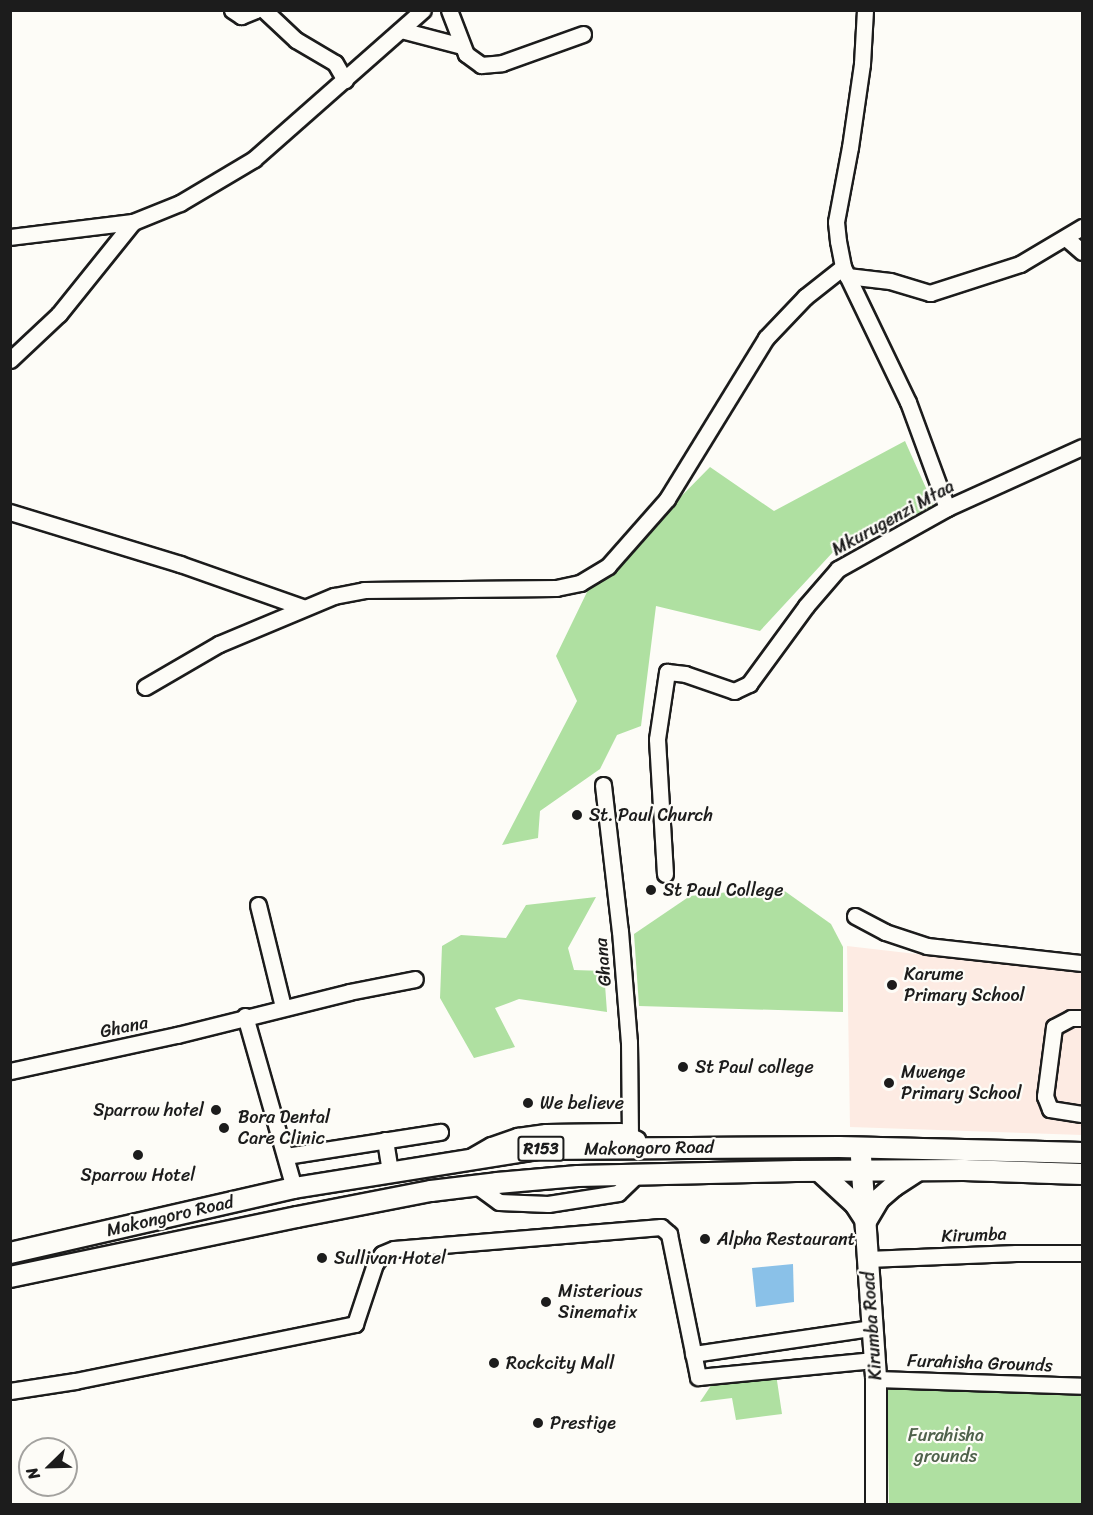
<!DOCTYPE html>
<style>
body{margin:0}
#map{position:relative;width:1093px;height:1515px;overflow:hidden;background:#fdfcf7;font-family:Sriracha,sans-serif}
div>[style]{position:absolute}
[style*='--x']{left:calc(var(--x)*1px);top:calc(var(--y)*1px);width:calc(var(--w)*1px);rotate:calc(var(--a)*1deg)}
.built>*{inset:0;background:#fdebe3}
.green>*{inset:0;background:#afe0a1}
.water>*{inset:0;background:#8ac1e8}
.roads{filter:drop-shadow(2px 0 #1c1c1c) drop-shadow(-2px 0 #1c1c1c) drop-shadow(0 2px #1c1c1c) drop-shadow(0 -2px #1c1c1c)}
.minor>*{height:15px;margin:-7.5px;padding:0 7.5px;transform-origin:7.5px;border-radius:7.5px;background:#fdfcf7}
.major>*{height:20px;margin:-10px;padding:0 10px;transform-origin:10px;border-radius:10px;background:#fdfcf7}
.dots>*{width:16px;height:16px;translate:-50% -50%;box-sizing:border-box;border:3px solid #fdfcf7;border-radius:50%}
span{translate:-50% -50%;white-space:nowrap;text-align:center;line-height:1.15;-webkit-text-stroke:4.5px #fdfcf7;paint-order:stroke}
.shield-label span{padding:2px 4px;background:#fdfcf7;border:2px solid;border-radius:4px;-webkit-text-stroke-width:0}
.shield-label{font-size:16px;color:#1c1c1c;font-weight:700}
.street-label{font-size:18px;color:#1c1c1c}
.poi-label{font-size:18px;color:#1c1c1c}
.left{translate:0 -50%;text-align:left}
.right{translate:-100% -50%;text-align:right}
.park-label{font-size:18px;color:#4f614b}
.frame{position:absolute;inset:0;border:12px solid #1c1c1c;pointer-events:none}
.north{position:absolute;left:18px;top:1437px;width:60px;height:60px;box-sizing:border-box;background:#fdfcf7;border:2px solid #a3a29f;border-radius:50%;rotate:247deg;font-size:16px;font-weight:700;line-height:24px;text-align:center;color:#1c1c1c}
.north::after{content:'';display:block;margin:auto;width:21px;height:27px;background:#1c1c1c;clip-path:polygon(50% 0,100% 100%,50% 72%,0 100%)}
</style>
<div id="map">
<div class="built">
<div style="clip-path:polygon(847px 946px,1082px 973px,1082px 1135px,850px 1127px)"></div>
</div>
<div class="green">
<div style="clip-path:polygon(905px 441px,934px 506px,833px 552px,760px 631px,656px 606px,641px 726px,617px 735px,600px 769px,540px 811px,538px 838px,502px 845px,577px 701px,556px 656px,587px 592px,710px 467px,774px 511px)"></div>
<div style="clip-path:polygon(779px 887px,831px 924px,843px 947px,843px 1012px,639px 1006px,634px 934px,690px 896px)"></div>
<div style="clip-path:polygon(596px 897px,568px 948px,574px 970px,604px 971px,607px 1012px,519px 999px,495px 1008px,515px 1047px,474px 1058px,440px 998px,442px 946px,461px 935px,506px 938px,526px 905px)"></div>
<div style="clip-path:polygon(776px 1374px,782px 1414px,736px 1420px,732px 1398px,700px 1402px,712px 1384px)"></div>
<div style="clip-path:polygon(887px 1387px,1082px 1394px,1082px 1504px,889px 1504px)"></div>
</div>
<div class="water">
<div style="clip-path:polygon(793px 1264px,794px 1302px,756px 1307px,752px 1268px)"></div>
</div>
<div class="roads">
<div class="minor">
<div style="--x:232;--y:10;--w:11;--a:34"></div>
<div style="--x:241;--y:16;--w:16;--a:-22"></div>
<div style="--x:264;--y:10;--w:44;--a:43.2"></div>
<div style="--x:296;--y:40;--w:45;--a:30.5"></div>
<div style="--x:335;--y:63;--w:20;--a:60"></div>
<div style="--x:449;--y:10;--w:47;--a:68.9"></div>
<div style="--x:466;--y:54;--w:19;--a:36"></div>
<div style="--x:481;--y:65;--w:21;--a:-5"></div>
<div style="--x:502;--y:63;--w:86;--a:-19.7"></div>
<div style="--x:865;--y:10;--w:54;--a:93.2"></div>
<div style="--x:862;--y:64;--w:84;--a:98.2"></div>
<div style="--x:850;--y:147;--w:76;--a:100.6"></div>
<div style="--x:836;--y:222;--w:19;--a:84"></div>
<div style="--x:838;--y:241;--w:26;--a:79"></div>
<div style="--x:843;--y:267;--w:150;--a:64.3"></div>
<div style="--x:908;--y:402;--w:113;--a:69.8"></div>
<div style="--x:401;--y:30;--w:63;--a:14.7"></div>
<div style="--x:10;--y:237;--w:124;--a:-7"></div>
<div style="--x:1066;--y:238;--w:21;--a:41"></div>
<div style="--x:847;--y:276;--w:43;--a:6.6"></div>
<div style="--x:890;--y:281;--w:42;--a:16.7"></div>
<div style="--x:930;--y:293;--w:95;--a:-17.9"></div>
<div style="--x:1020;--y:264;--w:72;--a:-30.8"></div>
<div style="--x:10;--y:360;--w:67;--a:-43.2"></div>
<div style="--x:59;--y:314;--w:118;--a:-51.2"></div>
<div style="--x:133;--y:222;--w:51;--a:-22"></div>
<div style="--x:180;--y:203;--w:86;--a:-30.7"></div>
<div style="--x:254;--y:159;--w:225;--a:-41.4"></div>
<div style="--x:10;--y:512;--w:178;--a:17"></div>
<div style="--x:180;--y:564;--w:129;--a:19.4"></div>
<div style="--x:145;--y:687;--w:86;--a:-30.2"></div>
<div style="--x:219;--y:644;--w:125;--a:-22.7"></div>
<div style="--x:334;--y:596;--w:31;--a:-11"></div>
<div style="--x:364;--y:590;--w:192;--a:-0.6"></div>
<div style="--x:556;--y:588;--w:25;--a:-12"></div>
<div style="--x:580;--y:583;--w:33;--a:-31"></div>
<div style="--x:608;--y:566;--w:89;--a:-48.6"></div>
<div style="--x:667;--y:499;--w:189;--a:-58.4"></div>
<div style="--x:766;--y:338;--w:57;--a:-46.4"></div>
<div style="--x:805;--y:297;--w:48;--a:-38.3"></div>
<div style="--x:603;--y:785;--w:147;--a:83.4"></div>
<div style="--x:620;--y:931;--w:111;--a:85.4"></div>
<div style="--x:629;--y:1042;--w:94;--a:89.4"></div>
<div style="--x:665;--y:874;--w:135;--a:-93.4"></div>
<div style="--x:657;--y:739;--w:68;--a:-81.5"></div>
<div style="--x:667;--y:672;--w:18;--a:6"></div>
<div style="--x:685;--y:674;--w:52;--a:19.1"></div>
<div style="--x:734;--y:691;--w:17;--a:-25"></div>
<div style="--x:749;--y:684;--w:97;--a:-53.8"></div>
<div style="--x:806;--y:606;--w:49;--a:-49.1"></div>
<div style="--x:838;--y:569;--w:125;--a:-29.2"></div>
<div style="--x:947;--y:508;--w:148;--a:-24.3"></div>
<div style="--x:258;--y:905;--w:105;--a:76.2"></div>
<div style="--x:855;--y:916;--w:34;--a:28"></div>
<div style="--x:885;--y:932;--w:44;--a:18.4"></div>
<div style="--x:927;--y:946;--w:156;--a:6.3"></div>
<div style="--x:245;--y:1016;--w:179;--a:74.1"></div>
<div style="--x:1082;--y:1018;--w:11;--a:180"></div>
<div style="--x:1071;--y:1018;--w:19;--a:152"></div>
<div style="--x:1054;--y:1027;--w:70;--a:97.4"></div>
<div style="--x:1045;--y:1096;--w:14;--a:69"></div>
<div style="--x:1050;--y:1109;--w:32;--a:9"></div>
<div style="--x:10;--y:1071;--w:171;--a:-12.2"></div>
<div style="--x:177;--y:1035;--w:177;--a:-14"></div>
<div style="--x:349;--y:992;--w:67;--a:-11.1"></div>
<div style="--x:385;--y:1140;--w:33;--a:81"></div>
<div style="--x:286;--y:1156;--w:156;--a:-8.9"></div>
<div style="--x:470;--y:1157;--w:24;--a:-30"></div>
<div style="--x:491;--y:1145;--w:28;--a:-19"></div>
<div style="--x:517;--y:1136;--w:29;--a:-8"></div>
<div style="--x:546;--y:1132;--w:74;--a:-0.8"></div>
<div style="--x:620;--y:1131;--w:19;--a:25"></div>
<div style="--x:477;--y:1186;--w:27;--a:36"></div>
<div style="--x:499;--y:1202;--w:49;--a:2.3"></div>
<div style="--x:548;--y:1204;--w:71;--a:-8.9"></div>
<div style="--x:618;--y:1193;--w:28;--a:-44"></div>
<div style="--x:867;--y:1259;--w:149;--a:-2.3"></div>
<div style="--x:1016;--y:1253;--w:66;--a:0"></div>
<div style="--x:693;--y:1354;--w:180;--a:-8.3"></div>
<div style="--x:876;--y:1379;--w:206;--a:1.9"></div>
<div style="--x:10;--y:1391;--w:66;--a:-8.7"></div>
<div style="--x:75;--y:1381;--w:286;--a:-11.5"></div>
<div style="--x:355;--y:1324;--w:63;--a:-71.6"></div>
<div style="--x:375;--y:1264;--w:12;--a:-55"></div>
<div style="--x:382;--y:1254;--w:13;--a:-23"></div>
<div style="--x:394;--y:1249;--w:268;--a:-4.7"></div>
<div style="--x:661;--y:1227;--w:11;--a:41"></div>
<div style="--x:669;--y:1234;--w:146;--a:78.5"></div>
<div style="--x:698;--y:1377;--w:177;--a:-5.5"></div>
</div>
<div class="major">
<div style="--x:861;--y:1157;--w:223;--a:86.1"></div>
<div style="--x:876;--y:1379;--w:125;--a:90"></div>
<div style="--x:819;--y:1171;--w:49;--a:42.5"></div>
<div style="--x:855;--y:1204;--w:20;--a:57"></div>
<div style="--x:866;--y:1221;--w:26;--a:-59"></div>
<div style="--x:879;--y:1199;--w:20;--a:-41"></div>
<div style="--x:894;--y:1186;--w:27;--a:-33"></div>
<div style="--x:10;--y:1253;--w:291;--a:-12.9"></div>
<div style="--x:294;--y:1188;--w:246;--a:-9.1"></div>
<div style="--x:537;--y:1149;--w:302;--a:-0.4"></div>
<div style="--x:839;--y:1147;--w:243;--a:1.4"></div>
<div style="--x:10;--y:1277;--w:293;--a:-11.8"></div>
<div style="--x:297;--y:1217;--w:136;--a:-11"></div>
<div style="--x:431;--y:1191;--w:66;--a:-6.9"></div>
<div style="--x:497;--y:1183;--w:81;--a:-4.9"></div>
<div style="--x:578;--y:1176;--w:218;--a:-1.3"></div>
<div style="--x:796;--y:1171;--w:168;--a:-0.3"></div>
<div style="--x:964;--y:1170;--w:118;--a:1.9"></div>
</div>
</div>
<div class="dots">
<div style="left:577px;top:815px;background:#1c1c1c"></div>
<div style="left:651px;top:890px;background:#1c1c1c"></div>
<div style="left:892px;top:985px;background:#1c1c1c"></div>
<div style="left:683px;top:1067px;background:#1c1c1c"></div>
<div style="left:889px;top:1083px;background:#1c1c1c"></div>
<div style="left:528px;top:1103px;background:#1c1c1c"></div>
<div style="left:216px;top:1110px;background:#1c1c1c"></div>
<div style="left:224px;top:1128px;background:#1c1c1c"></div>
<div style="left:138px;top:1155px;background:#1c1c1c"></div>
<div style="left:705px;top:1239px;background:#1c1c1c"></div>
<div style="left:322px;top:1258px;background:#1c1c1c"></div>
<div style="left:546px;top:1302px;background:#1c1c1c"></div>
<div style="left:494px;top:1363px;background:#1c1c1c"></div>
<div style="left:538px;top:1423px;background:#1c1c1c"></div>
</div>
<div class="shield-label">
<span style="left:541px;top:1149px">R153</span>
</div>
<div class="street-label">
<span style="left:893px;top:518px;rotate:-29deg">Mkurugenzi Mtaa</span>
<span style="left:603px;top:962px;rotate:-95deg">Ghana</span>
<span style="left:124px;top:1027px;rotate:-12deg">Ghana</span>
<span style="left:649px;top:1148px;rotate:-1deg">Makongoro Road</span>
<span style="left:170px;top:1216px;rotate:-13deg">Makongoro Road</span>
<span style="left:974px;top:1235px;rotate:-2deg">Kirumba</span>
<span style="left:872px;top:1326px;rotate:-94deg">Kirumba Road</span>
<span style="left:980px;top:1363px;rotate:2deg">Furahisha Grounds</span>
</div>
<div class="poi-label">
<span class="left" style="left:589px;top:815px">St. Paul Church</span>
<span class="left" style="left:663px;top:890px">St Paul College</span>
<span class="left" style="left:904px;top:985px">Karume<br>Primary School</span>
<span class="left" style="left:695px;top:1067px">St Paul college</span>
<span class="left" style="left:901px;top:1083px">Mwenge<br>Primary School</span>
<span class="left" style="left:540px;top:1103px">We believe</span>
<span class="right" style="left:204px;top:1110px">Sparrow hotel</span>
<span class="left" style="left:238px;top:1128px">Bora Dental<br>Care Clinic</span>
<span style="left:138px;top:1175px">Sparrow Hotel</span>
<span class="left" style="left:717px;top:1239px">Alpha Restaurant</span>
<span class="left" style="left:334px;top:1258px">Sullivan Hotel</span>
<span class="left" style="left:558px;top:1302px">Misterious<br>Sinematix</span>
<span class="left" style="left:506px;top:1363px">Rockcity Mall</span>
<span class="left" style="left:550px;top:1423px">Prestige</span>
</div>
<div class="park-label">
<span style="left:946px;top:1446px">Furahisha<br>grounds</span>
</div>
<div class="frame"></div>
<div class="north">N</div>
</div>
